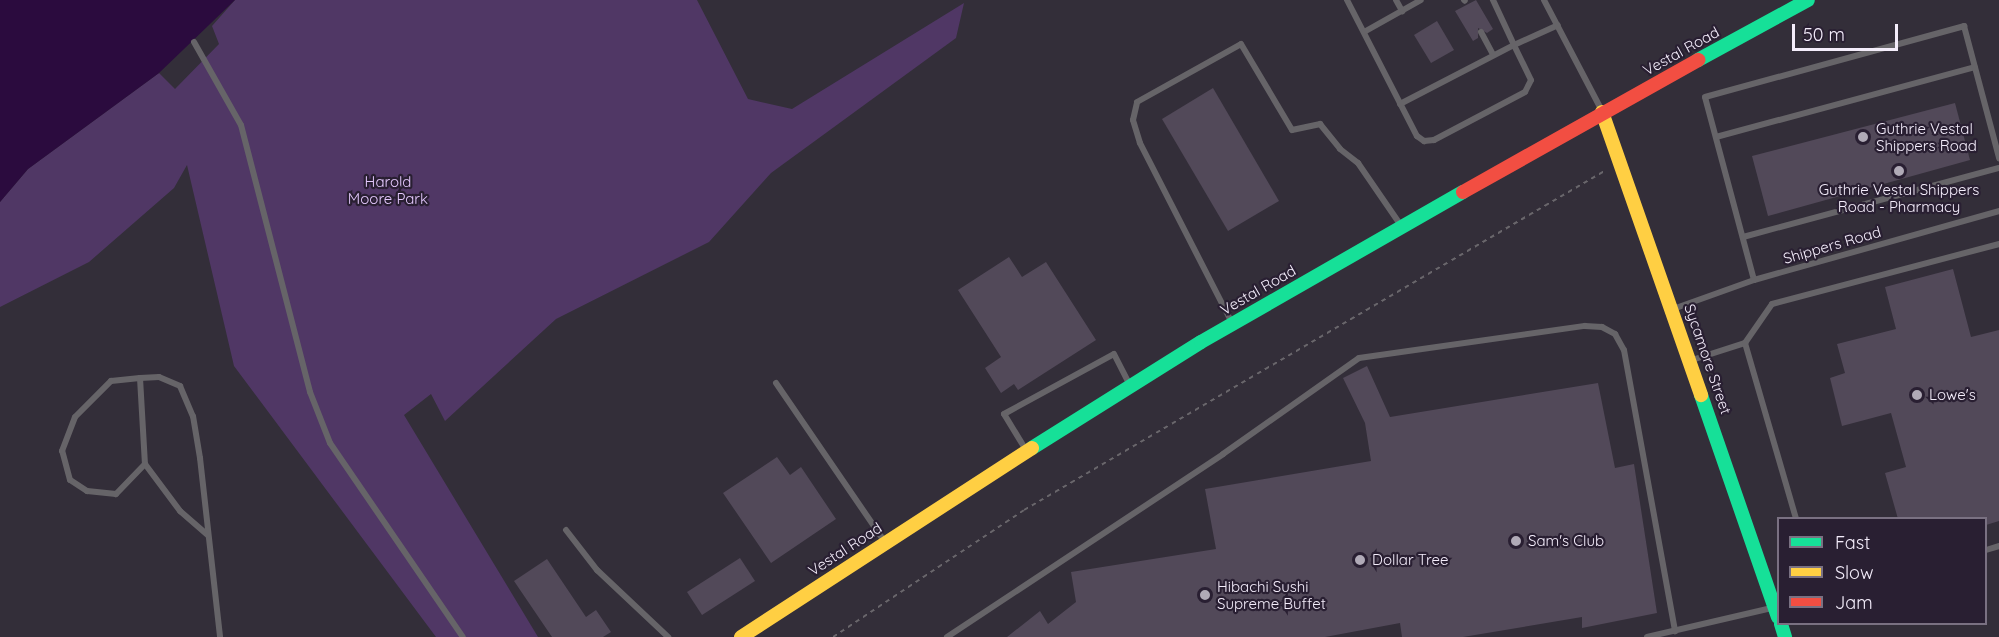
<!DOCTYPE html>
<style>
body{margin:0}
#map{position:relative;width:1999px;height:637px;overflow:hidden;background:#332e39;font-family:Quicksand,sans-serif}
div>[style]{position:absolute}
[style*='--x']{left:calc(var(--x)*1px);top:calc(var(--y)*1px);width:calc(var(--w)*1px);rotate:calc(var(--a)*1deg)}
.green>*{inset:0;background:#503765}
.water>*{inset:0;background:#2b0b3e}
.building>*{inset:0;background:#524959}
.path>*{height:2px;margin-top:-1px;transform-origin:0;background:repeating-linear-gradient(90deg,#69666b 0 4.5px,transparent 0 9px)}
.lane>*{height:6px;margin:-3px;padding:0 3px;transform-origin:3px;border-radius:3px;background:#666468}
.fast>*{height:14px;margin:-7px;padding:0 7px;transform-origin:7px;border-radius:7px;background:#16e098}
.slow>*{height:14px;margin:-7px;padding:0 7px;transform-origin:7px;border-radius:7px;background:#ffcf43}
.jam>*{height:14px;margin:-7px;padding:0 7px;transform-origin:7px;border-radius:7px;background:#f24e42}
.dots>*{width:16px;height:16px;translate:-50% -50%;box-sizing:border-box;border:3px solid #291f32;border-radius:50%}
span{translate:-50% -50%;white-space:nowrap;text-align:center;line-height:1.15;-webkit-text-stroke:4.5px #291f32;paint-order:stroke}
.street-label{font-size:15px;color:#f4edfb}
.poi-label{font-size:15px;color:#f4edfb}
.left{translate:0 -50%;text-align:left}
.park-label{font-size:15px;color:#e5c9fe}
.legend{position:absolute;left:1777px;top:517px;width:210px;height:108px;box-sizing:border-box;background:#291f32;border:2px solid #7a7182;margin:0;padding:8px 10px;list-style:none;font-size:18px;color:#f4edfb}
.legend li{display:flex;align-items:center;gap:12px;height:30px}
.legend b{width:30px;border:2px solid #7a7182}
.scale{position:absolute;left:1792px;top:24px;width:106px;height:27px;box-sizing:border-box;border:3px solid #f4edfb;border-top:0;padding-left:8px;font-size:18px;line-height:21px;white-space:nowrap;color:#f4edfb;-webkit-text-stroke:4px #291f32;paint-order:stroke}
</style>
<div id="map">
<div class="green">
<div style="clip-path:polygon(235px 0,697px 0,748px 99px,792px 109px,964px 3px,956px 38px,771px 173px,709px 242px,556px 319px,445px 421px,431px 394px,404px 415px,538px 637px,436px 637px,234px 366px,187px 165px,174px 188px,89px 262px,0 307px,0 202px,28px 169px,159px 73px,175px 89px,219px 44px,212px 26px)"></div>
</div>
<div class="water">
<div style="clip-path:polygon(0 0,235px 0,159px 73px,28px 169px,0 202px)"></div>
</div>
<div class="building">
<div style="clip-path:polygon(1476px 0,1493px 29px,1487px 33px,1478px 28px,1478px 38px,1473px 41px,1455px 11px)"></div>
<div style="clip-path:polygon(1437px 21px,1454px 50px,1431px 63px,1414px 35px)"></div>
<div style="clip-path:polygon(1213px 88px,1279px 201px,1228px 231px,1162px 119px)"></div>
<div style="clip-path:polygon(1955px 103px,1970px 160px,1768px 216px,1752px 156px)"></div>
<div style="clip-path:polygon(1009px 257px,1022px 277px,1046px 262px,1096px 340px,1018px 390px,1014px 384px,1001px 393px,985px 368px,1001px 357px,958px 290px)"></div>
<div style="clip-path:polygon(1953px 269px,1971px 337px,1999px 330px,1999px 521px,1986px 525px,1986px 519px,1898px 519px,1885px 473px,1906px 467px,1891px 413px,1842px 426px,1830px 378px,1845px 373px,1837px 344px,1896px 329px,1885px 287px)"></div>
<div style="clip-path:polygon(1367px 366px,1390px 417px,1598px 383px,1615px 468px,1634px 464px,1657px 613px,1582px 628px,1582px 617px,1463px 637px,1402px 637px,1400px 623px,1325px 637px,1007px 637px,1040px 611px,1048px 624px,1076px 602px,1071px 572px,1216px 549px,1205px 489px,1371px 461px,1365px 423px,1343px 378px)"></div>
<div style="clip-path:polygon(777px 457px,790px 475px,801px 467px,836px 519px,771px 563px,723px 493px)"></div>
<div style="clip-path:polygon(740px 558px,755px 581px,702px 615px,687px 592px)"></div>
<div style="clip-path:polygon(547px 559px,586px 617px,596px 610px,611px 632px,603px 637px,552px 637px,514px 581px)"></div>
</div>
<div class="path">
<div style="--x:833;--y:637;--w:229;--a:-33.6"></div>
<div style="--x:1024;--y:510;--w:674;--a:-30.29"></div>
</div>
<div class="lane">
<div style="--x:1347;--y:0;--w:153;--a:62.8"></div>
<div style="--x:1417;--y:136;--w:9;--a:36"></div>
<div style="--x:1424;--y:141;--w:10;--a:-6"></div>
<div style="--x:1434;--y:140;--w:103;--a:-27.8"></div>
<div style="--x:1525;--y:92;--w:13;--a:-63"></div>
<div style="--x:1531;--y:80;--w:39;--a:-116"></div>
<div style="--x:1514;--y:45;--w:48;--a:-24.4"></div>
<div style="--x:1396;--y:0;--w:13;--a:61"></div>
<div style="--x:1464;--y:0;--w:1;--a:45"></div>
<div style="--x:1544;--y:0;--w:123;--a:62.4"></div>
<div style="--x:1364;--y:32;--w:65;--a:-29.3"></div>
<div style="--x:1481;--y:32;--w:26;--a:62"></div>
<div style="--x:194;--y:42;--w:95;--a:60.5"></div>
<div style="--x:241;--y:125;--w:276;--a:75.5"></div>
<div style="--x:310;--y:392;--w:55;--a:68.6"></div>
<div style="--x:330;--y:443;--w:235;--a:55.6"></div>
<div style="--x:1400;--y:104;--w:128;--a:-27.4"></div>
<div style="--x:1514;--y:45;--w:50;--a:-115"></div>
<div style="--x:1716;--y:137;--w:268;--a:-15.1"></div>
<div style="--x:1743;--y:237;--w:265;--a:-15.1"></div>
<div style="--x:1754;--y:280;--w:189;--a:-105"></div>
<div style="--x:1705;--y:97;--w:269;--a:-15.3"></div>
<div style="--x:1964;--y:26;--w:137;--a:75.1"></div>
<div style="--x:1673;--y:309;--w:86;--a:-19.7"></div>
<div style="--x:1754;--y:280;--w:255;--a:-15.7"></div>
<div style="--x:1231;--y:321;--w:200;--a:-117.1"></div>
<div style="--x:1140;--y:143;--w:24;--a:-107"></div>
<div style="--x:1133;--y:120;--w:18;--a:-77"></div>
<div style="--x:1137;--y:102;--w:119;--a:-29.1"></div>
<div style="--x:1241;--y:44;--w:100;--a:59.3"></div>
<div style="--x:1292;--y:130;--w:29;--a:-12"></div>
<div style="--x:1320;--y:124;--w:32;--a:51"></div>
<div style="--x:1340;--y:149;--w:23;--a:38"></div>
<div style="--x:1358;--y:163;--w:74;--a:55.5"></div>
<div style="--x:1745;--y:343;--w:47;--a:-55.3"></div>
<div style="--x:1772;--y:304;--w:235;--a:-14.8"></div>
<div style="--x:1692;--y:360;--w:56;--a:-17.8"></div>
<div style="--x:1745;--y:343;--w:182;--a:73.8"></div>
<div style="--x:140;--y:378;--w:86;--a:86.7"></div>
<div style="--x:145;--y:464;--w:42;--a:134"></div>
<div style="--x:116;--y:494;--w:29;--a:-174"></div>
<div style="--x:87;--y:491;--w:20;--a:-147"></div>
<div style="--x:70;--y:480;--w:30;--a:-105"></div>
<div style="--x:62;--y:451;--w:36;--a:-69"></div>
<div style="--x:75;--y:417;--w:51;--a:-45"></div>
<div style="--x:111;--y:381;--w:29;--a:-6"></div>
<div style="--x:140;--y:378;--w:19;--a:-3"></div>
<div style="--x:159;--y:377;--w:23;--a:23"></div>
<div style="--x:180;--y:386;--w:33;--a:67"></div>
<div style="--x:193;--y:416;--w:43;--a:80.5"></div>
<div style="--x:200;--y:458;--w:180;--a:83.6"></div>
<div style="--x:776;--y:383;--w:193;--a:55.6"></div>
<div style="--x:1026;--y:450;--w:42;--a:-121.4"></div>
<div style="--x:1004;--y:414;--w:125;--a:-28.6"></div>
<div style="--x:1114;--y:354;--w:35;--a:63"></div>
<div style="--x:145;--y:464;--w:59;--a:53.3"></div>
<div style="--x:180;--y:511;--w:37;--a:41"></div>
<div style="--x:566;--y:530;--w:51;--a:52.2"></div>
<div style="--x:597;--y:570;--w:98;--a:43.3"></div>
<div style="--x:1986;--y:550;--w:14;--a:-17"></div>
<div style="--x:947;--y:637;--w:331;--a:-33.5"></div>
<div style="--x:1223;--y:454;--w:166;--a:-35.2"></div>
<div style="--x:1359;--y:358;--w:228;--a:-8.1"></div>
<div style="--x:1585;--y:326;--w:17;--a:3"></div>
<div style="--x:1602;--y:327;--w:15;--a:28"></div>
<div style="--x:1615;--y:334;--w:18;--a:61"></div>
<div style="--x:1624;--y:350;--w:286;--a:79.7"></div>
<div style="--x:1647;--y:637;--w:128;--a:-13.1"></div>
</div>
<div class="fast">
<div style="--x:1698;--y:60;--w:125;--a:-28.6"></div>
<div style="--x:1701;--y:395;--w:235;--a:70.9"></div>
<div style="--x:1032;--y:448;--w:199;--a:-32.1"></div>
<div style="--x:1201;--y:342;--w:302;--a:-29.8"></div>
<div style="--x:1781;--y:624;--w:14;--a:73"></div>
</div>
<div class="slow">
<div style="--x:1602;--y:112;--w:300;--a:70.7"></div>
<div style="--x:741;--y:637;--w:347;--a:-33"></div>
</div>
<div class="jam">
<div style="--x:1463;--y:192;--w:270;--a:-29.3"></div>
</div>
<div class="dots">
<div style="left:1863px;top:137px;background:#b0aab7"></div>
<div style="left:1899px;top:171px;background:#b0aab7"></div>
<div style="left:1917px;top:395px;background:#b0aab7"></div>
<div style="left:1516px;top:541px;background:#b0aab7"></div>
<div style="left:1360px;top:560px;background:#b0aab7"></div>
<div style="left:1205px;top:595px;background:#b0aab7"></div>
</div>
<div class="street-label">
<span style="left:1681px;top:51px;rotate:-29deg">Vestal Road</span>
<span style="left:1832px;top:245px;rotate:-16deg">Shippers Road</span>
<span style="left:1258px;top:290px;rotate:-30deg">Vestal Road</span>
<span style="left:1708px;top:359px;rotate:71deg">Sycamore Street</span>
<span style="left:845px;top:549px;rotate:-33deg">Vestal Road</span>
</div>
<div class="poi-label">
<span class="left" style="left:1876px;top:137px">Guthrie Vestal<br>Shippers Road</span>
<span style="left:1899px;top:198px">Guthrie Vestal Shippers<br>Road - Pharmacy</span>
<span class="left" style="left:1929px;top:395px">Lowe's</span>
<span class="left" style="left:1528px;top:541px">Sam's Club</span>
<span class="left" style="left:1372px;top:560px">Dollar Tree</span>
<span class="left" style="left:1217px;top:595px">Hibachi Sushi<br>Supreme Buffet</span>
</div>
<div class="park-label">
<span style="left:388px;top:190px">Harold<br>Moore Park</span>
</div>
<ul class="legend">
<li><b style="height:8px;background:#16e098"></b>Fast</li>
<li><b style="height:8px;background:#ffcf43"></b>Slow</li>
<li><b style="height:8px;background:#f24e42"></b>Jam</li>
</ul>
<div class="scale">50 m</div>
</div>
